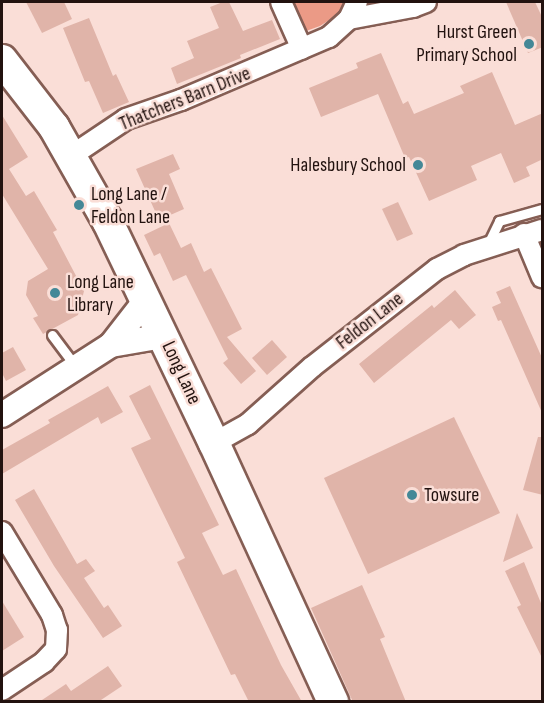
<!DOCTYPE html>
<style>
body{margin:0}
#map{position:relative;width:544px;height:703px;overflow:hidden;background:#faded7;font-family:"Sofia Sans Condensed",sans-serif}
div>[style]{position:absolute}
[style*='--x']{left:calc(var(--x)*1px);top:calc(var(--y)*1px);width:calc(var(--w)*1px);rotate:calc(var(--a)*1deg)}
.green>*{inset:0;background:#eb9a86}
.building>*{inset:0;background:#e0b4a9}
.roads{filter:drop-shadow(2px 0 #855e54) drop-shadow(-2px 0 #855e54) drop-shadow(0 2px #855e54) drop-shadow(0 -2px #855e54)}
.service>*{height:9px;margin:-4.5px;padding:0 4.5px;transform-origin:4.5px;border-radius:4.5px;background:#fff}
.minor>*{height:20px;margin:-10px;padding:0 10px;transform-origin:10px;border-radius:10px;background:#fff}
.tertiary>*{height:24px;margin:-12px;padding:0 12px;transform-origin:12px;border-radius:12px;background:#fff}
.primary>*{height:30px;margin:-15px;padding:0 15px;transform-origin:15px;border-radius:15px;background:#fff}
.dots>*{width:16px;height:16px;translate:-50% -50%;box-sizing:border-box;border:3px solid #faded7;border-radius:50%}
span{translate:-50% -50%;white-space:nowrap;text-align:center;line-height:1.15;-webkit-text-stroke:5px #faded7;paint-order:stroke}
.poi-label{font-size:20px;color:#22120f}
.right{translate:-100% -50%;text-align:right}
.left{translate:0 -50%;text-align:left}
.street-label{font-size:20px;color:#22120f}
.frame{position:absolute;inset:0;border:3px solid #22120f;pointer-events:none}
</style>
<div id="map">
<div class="green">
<div style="clip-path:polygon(290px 2px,343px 2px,340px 13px,320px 26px,306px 31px)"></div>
</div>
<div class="building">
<div style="clip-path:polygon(26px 2px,64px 2px,72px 19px,42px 33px)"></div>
<div style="clip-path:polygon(223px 2px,229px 2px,243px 31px,272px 20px,280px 39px,240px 55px,241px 58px,177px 84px,171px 68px,194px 58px,187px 41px,219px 28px,210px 7px)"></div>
<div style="clip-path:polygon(506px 2px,535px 2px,543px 19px,543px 47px,528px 53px)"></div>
<div style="clip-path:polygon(89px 18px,113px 76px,116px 74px,129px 102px,103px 113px,89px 81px,85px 82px,63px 28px)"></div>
<div style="clip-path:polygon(381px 53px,403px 104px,408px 101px,414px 114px,464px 93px,460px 86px,492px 72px,515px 125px,543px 113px,543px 159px,526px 167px,530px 176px,514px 183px,501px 153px,471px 166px,477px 180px,429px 201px,409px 157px,405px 158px,378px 94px,321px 117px,309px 88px,358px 68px,356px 63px)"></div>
<div style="clip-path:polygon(2px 115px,28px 157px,9px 169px,26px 196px,34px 191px,57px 230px,53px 232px,84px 291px,78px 315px,43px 334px,33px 318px,38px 316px,26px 295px,28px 281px,48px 269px,2px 194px)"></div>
<div style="clip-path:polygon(173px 154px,180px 169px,169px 174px,184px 209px,159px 220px,136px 169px)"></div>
<div style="clip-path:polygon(398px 202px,413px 234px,397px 241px,382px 209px)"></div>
<div style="clip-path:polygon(169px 223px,181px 248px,191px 243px,204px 272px,211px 268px,242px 329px,227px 337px,256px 371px,241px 384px,223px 363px,228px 359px,186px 275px,173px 281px,160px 253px,154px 256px,144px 235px)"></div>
<div style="clip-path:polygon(510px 286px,543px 360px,543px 415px,501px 320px,498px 321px,492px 307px,501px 303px,496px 292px)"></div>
<div style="clip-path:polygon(455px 290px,476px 315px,459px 329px,451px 320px,374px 383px,359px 364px,432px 305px,434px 308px)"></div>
<div style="clip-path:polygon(272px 340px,287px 357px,267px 375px,252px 358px)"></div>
<div style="clip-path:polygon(13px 347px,26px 370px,6px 381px,2px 373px,2px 353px)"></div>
<div style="clip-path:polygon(150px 385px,219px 525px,202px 533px,223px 575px,236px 569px,281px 665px,302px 702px,249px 702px,235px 674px,231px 675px,177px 562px,185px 558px,131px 448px,151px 439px,129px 396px)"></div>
<div style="clip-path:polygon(108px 386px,123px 412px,101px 424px,98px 417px,2px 474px,2px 450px,50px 423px,48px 420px)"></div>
<div style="clip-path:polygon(454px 417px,500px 513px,368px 574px,324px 478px)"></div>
<div style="clip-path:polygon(538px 437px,543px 437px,543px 495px,523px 490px)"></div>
<div style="clip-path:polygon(34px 489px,77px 564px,86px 559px,95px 571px,84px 578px,104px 608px,108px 605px,122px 626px,103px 638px,54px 566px,15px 500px)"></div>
<div style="clip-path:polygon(517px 513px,533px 548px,503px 562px)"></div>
<div style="clip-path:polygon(524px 562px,543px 608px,543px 660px,517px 607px,521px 605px,505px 571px)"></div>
<div style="clip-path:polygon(362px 585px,385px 637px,380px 639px,406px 702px,353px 702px,311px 608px)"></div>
<div style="clip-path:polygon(2px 601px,24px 637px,2px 651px)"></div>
<div style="clip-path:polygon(108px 666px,122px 686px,98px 702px,39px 702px,66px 684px,71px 691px)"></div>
</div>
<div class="roads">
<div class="service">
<div style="--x:487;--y:246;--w:28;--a:-64"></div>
<div style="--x:499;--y:221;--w:45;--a:-15.6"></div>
<div style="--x:52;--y:335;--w:40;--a:53"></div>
</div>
<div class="minor">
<div style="--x:281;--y:2;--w:51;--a:65.9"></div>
<div style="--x:349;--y:19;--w:65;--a:-10.6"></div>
<div style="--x:413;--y:7;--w:14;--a:-21"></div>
<div style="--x:71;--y:156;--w:66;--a:-33.9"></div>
<div style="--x:126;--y:119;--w:58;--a:-19.1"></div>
<div style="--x:181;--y:100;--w:161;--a:-23.1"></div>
<div style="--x:329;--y:37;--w:27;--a:-42"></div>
<div style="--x:349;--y:19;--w:19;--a:-65"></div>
<div style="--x:524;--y:234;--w:47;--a:67.3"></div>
<div style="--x:214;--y:443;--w:39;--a:-29"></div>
<div style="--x:248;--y:424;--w:86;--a:-41.7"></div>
<div style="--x:312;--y:367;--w:159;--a:-38.1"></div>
<div style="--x:437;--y:269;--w:30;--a:-27"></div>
<div style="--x:464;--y:255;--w:82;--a:-17.8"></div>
<div style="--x:2;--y:532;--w:97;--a:58.9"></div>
<div style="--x:52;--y:615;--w:16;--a:72"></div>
<div style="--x:57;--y:630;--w:19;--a:93"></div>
<div style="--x:56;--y:649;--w:18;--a:133"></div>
<div style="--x:44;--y:662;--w:50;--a:146.3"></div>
</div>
<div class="tertiary">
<div style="--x:111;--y:345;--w:53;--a:-9.8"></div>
<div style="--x:2;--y:415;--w:130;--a:-32.7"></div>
<div style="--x:111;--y:345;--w:57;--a:-52.1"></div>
</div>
<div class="primary">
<div style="--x:2;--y:60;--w:85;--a:52.2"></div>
<div style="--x:54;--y:127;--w:109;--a:60.4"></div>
<div style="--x:108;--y:222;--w:245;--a:64.4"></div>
<div style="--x:214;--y:443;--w:285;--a:65.3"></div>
</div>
</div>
<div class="dots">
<div style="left:529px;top:44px;background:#448897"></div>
<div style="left:418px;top:165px;background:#448897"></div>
<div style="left:79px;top:205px;background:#448897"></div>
<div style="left:55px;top:293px;background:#448897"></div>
<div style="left:412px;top:495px;background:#448897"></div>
</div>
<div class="poi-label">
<span class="right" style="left:517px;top:44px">Hurst Green<br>Primary School</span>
<span class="right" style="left:406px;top:165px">Halesbury School</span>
<span class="left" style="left:91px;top:206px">Long Lane /<br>Feldon Lane</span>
<span class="left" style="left:67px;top:294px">Long Lane<br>Library</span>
<span class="left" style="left:424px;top:495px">Towsure</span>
</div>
<div class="street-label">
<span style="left:185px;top:99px;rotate:-22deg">Thatchers Barn Drive</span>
<span style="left:370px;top:321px;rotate:-38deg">Feldon Lane</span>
<span style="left:181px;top:373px;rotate:65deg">Long Lane</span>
</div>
<div class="frame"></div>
</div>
